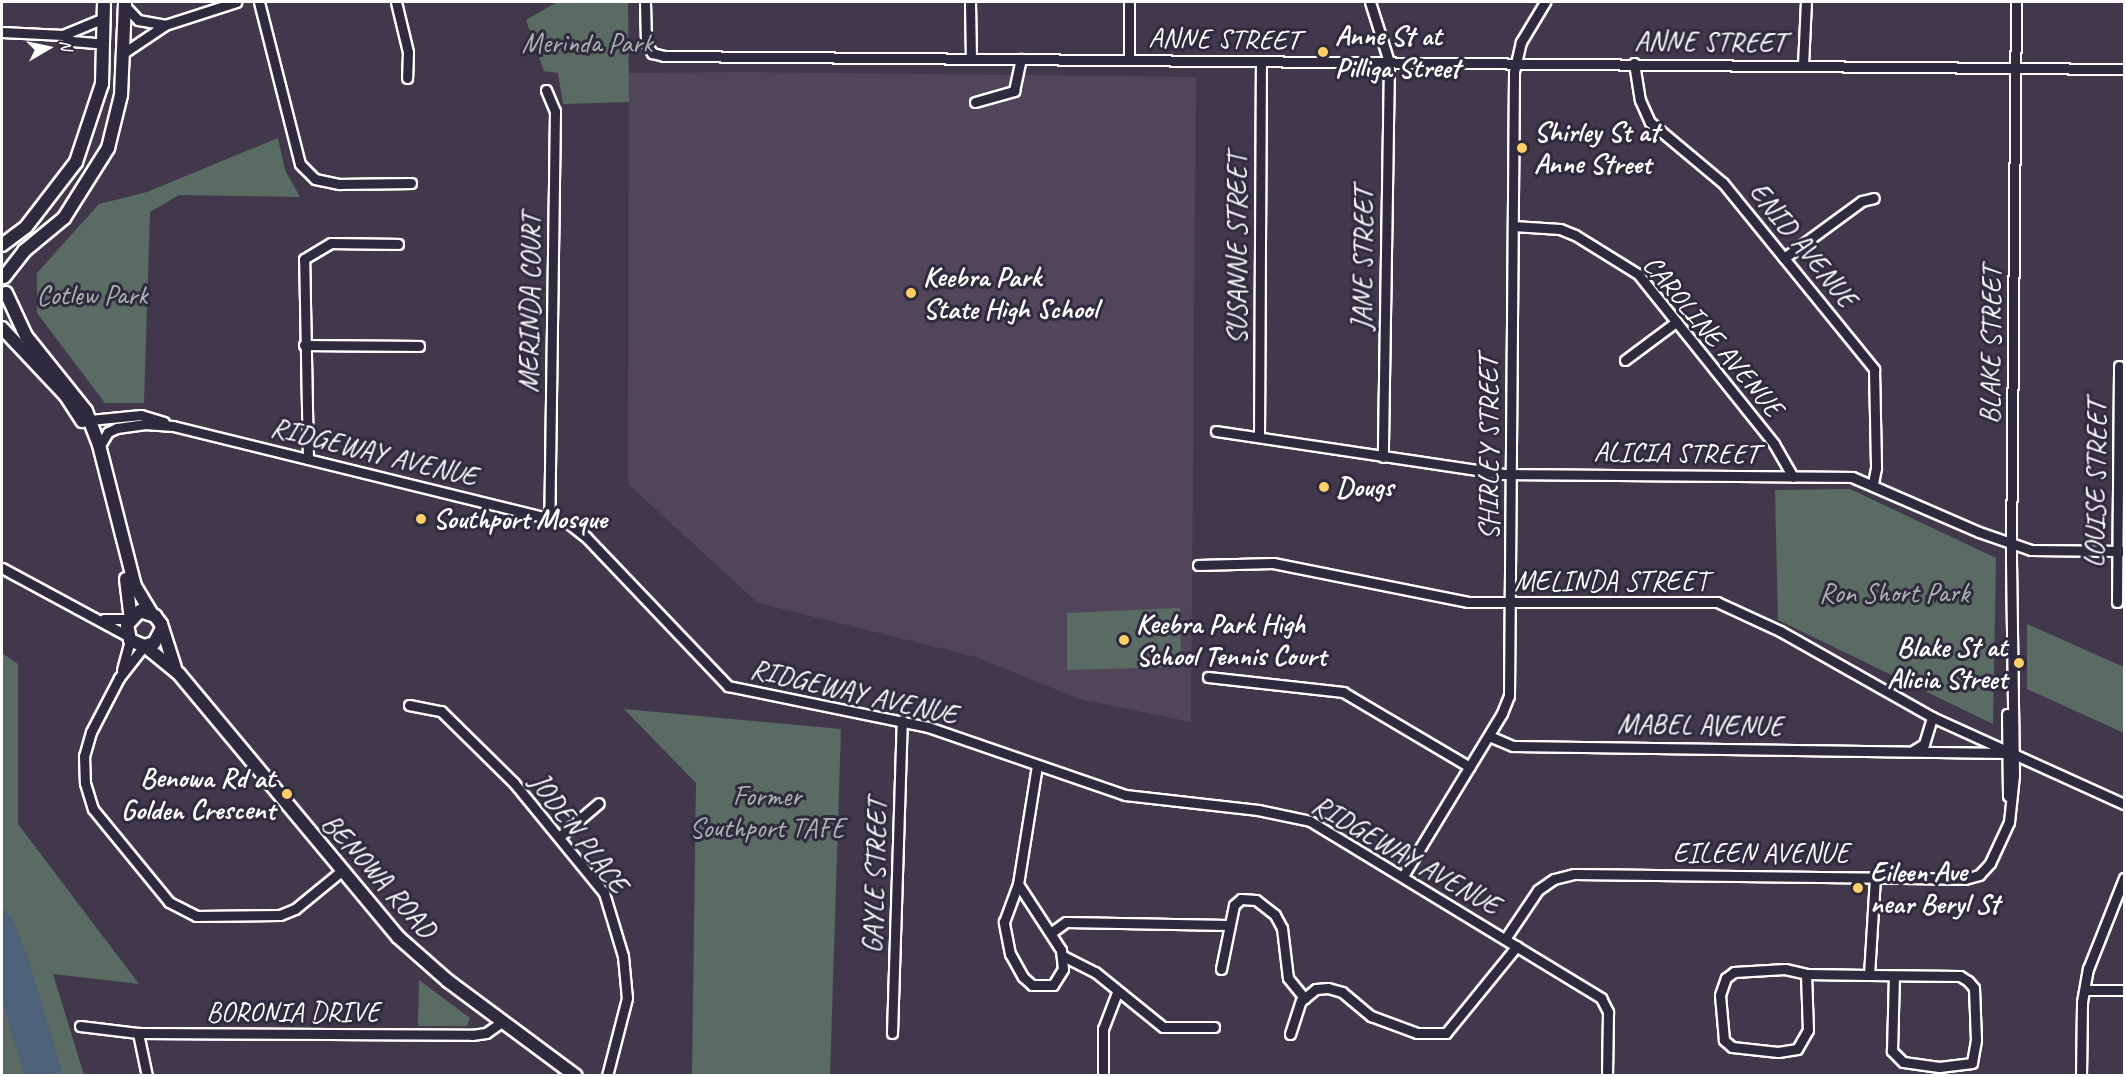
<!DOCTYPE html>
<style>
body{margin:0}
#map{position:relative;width:2126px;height:1077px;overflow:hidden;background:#41384c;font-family:Caveat,sans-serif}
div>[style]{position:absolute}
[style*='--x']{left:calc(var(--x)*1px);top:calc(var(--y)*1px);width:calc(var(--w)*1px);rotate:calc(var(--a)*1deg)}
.built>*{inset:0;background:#51455a}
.green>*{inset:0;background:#5a6b63}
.water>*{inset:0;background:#4d6178}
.roads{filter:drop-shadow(2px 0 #fff) drop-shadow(-2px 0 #fff) drop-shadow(0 2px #fff) drop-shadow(0 -2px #fff)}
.street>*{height:9px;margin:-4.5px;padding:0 4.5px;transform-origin:4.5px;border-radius:4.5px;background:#2f2a3d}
.secondary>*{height:12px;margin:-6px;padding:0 6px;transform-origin:6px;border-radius:6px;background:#2f2a3d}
.dots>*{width:16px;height:16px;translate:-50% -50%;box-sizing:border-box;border:3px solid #2f2a3d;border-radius:50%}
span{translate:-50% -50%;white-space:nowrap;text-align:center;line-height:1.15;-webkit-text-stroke:6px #2f2a3d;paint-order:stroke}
.poi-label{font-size:28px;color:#fff;font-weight:700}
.left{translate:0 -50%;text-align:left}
.right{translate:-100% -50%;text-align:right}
.street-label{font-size:28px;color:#fff}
.park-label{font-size:28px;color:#acb5b1}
.frame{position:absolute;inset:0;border:3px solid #fff;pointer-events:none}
.north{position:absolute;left:18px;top:18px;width:60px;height:60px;-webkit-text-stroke:4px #2f2a3d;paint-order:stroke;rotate:81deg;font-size:16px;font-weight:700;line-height:24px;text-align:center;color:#fff}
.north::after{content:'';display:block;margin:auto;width:21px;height:27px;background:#fff;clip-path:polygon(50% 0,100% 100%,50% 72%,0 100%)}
</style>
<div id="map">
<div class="built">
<div style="clip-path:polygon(745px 72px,1196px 77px,1191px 722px,1079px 699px,976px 657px,758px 603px,628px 484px,629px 73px)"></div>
</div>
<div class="green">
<div style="clip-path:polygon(557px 2px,628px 2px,629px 102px,563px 104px,558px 73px,544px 71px,526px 20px)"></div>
<div style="clip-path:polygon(278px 138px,285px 170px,300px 197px,179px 195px,150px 212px,144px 403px,105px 403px,37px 313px,37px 273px,99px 204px,147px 192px)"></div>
<div style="clip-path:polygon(1850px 489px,1996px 558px,1993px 724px,1778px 620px,1775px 490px)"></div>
<div style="clip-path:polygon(1180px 608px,1181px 667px,1067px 670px,1067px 613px)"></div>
<div style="clip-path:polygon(2027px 624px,2124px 667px,2124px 733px,2027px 689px)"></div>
<div style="clip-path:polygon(2px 653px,18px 664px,18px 824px,139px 984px,53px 974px,84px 1075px,2px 1075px)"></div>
<div style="clip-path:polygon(624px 709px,841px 729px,830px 1075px,692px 1075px,696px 783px)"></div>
<div style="clip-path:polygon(419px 980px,470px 1018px,467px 1026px,418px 1026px)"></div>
</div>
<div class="water">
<div style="clip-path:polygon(2px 907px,12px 918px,27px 955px,63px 1075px,24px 1075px,2px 999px)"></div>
</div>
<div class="roads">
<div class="street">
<div style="--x:259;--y:2;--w:167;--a:75.8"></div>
<div style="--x:300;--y:164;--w:21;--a:45"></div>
<div style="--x:315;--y:179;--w:25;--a:12"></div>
<div style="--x:339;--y:184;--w:72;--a:-0.8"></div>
<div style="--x:396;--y:2;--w:51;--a:76.5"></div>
<div style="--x:408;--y:52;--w:26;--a:92"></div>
<div style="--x:645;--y:2;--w:41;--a:88.6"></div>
<div style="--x:646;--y:43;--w:12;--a:59"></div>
<div style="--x:652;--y:53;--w:12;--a:14"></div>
<div style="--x:664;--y:56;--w:1460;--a:0.51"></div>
<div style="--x:970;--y:2;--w:57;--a:89"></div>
<div style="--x:1370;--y:2;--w:63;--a:72.4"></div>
<div style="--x:1389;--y:62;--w:395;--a:90.9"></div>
<div style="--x:125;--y:6;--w:19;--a:47"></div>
<div style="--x:138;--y:20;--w:27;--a:10"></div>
<div style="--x:2;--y:32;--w:61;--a:2.8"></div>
<div style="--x:63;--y:35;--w:44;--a:-22.5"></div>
<div style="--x:63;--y:35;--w:11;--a:34"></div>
<div style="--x:72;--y:41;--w:32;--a:5"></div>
<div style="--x:125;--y:52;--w:48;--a:-34"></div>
<div style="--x:165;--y:25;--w:75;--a:-17.9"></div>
<div style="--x:1129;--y:60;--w:58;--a:-90"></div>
<div style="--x:1634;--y:63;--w:37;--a:81"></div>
<div style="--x:1640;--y:100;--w:24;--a:66"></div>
<div style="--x:1650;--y:122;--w:95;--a:39.9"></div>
<div style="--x:1723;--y:183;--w:240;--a:50.9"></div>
<div style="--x:1874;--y:369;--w:99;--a:88.8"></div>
<div style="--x:1876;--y:468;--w:15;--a:101"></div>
<div style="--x:1803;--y:65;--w:63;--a:-87.3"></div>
<div style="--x:546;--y:90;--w:23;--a:67"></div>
<div style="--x:555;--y:111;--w:407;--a:90.8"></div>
<div style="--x:975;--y:102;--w:41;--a:-15.8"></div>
<div style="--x:1014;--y:91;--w:33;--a:-78"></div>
<div style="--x:1513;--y:226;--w:47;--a:3.7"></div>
<div style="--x:1560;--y:229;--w:16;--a:22"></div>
<div style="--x:1575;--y:235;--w:74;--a:31.8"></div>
<div style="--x:1638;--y:274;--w:218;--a:51.3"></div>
<div style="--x:1774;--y:444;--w:38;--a:60"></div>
<div style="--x:1784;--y:258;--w:97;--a:-36.2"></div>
<div style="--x:1862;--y:201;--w:12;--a:-14"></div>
<div style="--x:304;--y:345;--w:115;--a:0.5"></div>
<div style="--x:1625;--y:360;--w:64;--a:-36.7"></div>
<div style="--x:90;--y:420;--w:51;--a:-5.6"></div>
<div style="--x:141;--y:415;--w:24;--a:17"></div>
<div style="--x:1216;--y:431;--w:290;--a:8.5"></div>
<div style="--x:1503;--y:474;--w:349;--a:0.5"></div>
<div style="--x:1852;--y:477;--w:138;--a:23.4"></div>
<div style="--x:1979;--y:532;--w:55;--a:19.1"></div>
<div style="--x:2031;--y:550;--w:93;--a:0.6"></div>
<div style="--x:1259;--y:436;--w:374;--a:-89.7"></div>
<div style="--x:99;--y:447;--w:17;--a:-59"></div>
<div style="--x:108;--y:432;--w:10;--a:-24"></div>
<div style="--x:117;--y:428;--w:27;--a:-8"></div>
<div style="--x:144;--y:424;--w:29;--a:4"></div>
<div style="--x:173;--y:426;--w:407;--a:13.8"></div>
<div style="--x:568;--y:523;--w:23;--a:38"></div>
<div style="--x:586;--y:537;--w:206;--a:46.4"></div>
<div style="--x:728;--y:686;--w:204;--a:11.6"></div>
<div style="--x:928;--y:727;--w:208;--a:19"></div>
<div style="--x:1125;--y:795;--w:134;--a:6.4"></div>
<div style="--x:1258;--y:810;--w:53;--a:11.9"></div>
<div style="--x:1310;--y:821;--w:341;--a:31.3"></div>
<div style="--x:1601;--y:998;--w:16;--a:63"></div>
<div style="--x:1608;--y:1012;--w:64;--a:90.9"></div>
<div style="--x:308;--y:459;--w:200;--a:-91.1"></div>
<div style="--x:304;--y:259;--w:31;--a:-31"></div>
<div style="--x:331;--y:243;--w:67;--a:0.9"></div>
<div style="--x:1198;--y:565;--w:75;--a:-1.5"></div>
<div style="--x:1273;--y:563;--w:199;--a:11.3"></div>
<div style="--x:1468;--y:602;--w:249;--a:0"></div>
<div style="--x:1717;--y:602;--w:69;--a:24.7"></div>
<div style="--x:1780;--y:631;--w:175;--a:29.5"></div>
<div style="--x:1932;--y:717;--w:211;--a:24.4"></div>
<div style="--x:2;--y:568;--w:143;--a:28.4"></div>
<div style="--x:2117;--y:602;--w:236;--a:-89.5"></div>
<div style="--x:104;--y:619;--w:25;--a:0"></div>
<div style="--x:144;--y:646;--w:41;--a:128"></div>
<div style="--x:119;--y:678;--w:61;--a:117.4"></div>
<div style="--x:91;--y:732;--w:25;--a:106"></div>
<div style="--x:84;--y:756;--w:27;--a:88"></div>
<div style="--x:85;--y:783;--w:27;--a:73"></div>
<div style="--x:93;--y:809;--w:120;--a:50.7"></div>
<div style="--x:169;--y:902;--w:30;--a:27"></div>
<div style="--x:196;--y:916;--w:84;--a:-0.7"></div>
<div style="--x:280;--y:915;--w:16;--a:-22"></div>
<div style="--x:295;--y:909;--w:58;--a:-39.4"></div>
<div style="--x:122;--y:670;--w:31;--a:-75"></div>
<div style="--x:1208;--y:677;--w:136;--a:6.3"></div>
<div style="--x:1343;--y:692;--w:147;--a:30.6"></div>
<div style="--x:409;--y:705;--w:33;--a:11"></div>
<div style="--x:441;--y:711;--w:103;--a:44.6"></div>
<div style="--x:514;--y:783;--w:142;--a:50.7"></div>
<div style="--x:604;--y:893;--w:66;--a:73.2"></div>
<div style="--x:623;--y:956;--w:42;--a:84.6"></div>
<div style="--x:627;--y:998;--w:81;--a:104.4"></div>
<div style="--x:2007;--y:714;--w:82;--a:89.3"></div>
<div style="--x:1489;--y:736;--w:26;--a:23"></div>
<div style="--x:1513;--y:746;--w:493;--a:0.8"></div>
<div style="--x:1914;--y:750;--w:12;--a:-31"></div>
<div style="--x:1924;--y:744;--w:28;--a:-73"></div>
<div style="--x:559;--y:837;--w:52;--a:-40.4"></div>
<div style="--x:1403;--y:876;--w:191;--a:-58.7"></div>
<div style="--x:1502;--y:713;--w:18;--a:-68"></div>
<div style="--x:1509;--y:696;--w:624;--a:-89.54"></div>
<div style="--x:1514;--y:72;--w:31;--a:-77"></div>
<div style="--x:1521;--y:42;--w:47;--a:-59"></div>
<div style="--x:1018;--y:884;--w:79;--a:56.9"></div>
<div style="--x:1061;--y:950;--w:19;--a:84"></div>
<div style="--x:1063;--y:969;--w:19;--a:122"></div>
<div style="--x:1053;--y:985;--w:21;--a:180"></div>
<div style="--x:1032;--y:985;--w:12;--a:-138"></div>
<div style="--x:1023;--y:977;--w:26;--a:-119"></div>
<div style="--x:1010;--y:954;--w:33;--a:-101"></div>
<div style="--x:1004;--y:922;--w:40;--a:-69.8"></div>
<div style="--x:1018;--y:884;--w:120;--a:-80.9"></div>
<div style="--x:1052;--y:932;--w:17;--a:-36"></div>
<div style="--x:1066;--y:922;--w:162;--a:1.1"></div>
<div style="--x:1505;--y:939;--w:59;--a:-56"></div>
<div style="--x:1538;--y:890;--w:19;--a:-35"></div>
<div style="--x:1554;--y:879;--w:21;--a:-14"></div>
<div style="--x:1574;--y:874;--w:391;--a:0.7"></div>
<div style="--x:1965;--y:879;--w:15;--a:-16"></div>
<div style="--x:1979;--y:875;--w:16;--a:-47"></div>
<div style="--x:1990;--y:863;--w:45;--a:-65.1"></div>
<div style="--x:2009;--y:822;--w:47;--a:-83.9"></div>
<div style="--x:2014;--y:775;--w:216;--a:-90.8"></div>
<div style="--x:2011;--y:559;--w:557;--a:-89.49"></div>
<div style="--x:1063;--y:956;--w:36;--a:27"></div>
<div style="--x:1095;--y:972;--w:87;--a:39"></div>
<div style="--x:1163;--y:1027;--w:51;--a:0"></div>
<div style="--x:1221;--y:969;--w:65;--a:-78.5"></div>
<div style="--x:1234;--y:905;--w:9;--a:-41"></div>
<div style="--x:1241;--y:899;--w:15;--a:4"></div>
<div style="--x:1256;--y:900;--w:24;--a:38"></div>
<div style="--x:1275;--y:915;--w:15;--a:62"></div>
<div style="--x:1282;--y:928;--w:50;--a:83.2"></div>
<div style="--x:1288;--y:978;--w:26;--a:51"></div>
<div style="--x:1806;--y:974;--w:56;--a:88"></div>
<div style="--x:1808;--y:1030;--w:22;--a:120"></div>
<div style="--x:1797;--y:1049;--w:19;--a:171"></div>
<div style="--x:1778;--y:1052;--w:46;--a:-173.8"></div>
<div style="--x:1732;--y:1047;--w:11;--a:-139"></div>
<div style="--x:1724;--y:1040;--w:45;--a:-95.1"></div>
<div style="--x:1720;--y:995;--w:18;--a:-71"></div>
<div style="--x:1726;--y:978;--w:10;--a:-37"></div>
<div style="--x:1734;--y:972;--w:51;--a:-3.4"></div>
<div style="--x:1785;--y:969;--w:22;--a:13"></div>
<div style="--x:1806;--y:974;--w:63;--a:0.9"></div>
<div style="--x:1869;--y:975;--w:98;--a:-86.5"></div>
<div style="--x:1869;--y:975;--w:91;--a:0.6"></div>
<div style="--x:1960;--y:976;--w:9;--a:32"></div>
<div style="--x:1968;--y:981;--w:9;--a:49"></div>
<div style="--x:1974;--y:988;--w:52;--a:87.8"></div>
<div style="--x:1976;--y:1040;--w:23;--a:100"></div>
<div style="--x:1972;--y:1063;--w:33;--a:173"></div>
<div style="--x:1939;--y:1067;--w:36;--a:-172"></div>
<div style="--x:1903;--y:1062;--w:16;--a:-135"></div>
<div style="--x:1892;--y:1051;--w:74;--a:-88.5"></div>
<div style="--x:2085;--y:990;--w:39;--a:0"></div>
<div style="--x:80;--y:1026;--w:58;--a:6.9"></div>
<div style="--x:138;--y:1033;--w:334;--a:0.3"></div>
<div style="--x:472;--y:1035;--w:14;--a:-8"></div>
<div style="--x:486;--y:1033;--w:19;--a:-35"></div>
<div style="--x:138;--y:1033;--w:44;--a:78.2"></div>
<div style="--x:892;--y:1033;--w:313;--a:-88.2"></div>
<div style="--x:1290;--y:1034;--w:35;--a:-72"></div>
<div style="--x:1301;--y:1001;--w:19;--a:-39"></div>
<div style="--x:1316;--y:989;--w:12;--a:-5"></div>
<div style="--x:1328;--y:988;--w:15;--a:16"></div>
<div style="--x:1342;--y:992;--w:38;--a:40"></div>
<div style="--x:1371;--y:1016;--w:49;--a:20.3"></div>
<div style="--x:1417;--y:1033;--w:29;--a:0"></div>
<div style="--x:1446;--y:1033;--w:112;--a:-50.8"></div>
<div style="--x:1103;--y:1076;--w:47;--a:-90"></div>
<div style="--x:1103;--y:1029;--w:40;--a:-69"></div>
<div style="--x:2081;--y:1076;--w:74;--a:-89.2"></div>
<div style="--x:2082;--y:1002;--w:34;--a:-80"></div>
<div style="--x:2088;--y:969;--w:98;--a:-68.4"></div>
</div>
<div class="secondary">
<div style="--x:2;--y:245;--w:30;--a:-37"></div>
<div style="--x:26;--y:227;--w:82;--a:-52.4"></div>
<div style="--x:76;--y:162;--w:82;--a:-71.6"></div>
<div style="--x:102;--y:84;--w:82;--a:-88.6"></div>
<div style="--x:4;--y:277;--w:33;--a:-52"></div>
<div style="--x:24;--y:251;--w:52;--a:-39.5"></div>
<div style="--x:64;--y:218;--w:83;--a:-57.8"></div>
<div style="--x:108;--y:148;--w:55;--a:-76.2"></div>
<div style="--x:121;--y:95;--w:93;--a:-87.5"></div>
<div style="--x:6;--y:293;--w:47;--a:65.1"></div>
<div style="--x:26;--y:336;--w:96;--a:51.3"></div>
<div style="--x:86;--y:411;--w:36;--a:69"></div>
<div style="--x:99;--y:445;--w:146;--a:75.7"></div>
<div style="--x:135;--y:586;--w:31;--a:59"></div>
<div style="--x:2;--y:328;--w:93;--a:46.7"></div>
<div style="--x:66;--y:396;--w:30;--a:57"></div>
<div style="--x:126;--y:579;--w:38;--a:83"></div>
<div style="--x:161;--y:630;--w:15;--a:118"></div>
<div style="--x:154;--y:643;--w:10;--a:163"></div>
<div style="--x:144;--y:646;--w:15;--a:-157"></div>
<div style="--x:130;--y:640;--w:15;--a:-101"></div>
<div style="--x:127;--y:625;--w:19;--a:-47"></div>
<div style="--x:140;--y:611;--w:16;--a:18"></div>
<div style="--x:155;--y:616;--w:10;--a:53"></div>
<div style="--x:161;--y:624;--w:46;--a:72.3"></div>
<div style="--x:145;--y:646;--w:44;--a:39.5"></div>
<div style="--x:179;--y:674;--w:342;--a:50.2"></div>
<div style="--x:398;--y:937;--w:67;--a:41.3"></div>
<div style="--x:448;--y:981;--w:159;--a:36.6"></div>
</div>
</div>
<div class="dots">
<div style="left:1323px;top:52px;background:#ffd166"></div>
<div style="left:1522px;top:148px;background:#ffd166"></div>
<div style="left:911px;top:293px;background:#ffd166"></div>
<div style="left:1324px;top:487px;background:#ffd166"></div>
<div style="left:421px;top:519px;background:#ffd166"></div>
<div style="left:1124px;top:640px;background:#ffd166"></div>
<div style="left:2019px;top:663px;background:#ffd166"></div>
<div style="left:287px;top:794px;background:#ffd166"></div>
<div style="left:1858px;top:888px;background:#ffd166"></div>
</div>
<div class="poi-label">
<span class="left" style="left:1335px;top:52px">Anne St at<br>Pilliga Street</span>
<span class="left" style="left:1534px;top:148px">Shirley St at<br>Anne Street</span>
<span class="left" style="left:923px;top:293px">Keebra Park<br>State High School</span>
<span class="left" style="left:1336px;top:487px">Dougs</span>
<span class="left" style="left:433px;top:519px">Southport Mosque</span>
<span class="left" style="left:1136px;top:640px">Keebra Park High<br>School Tennis Court</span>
<span class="right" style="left:2007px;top:663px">Blake St at<br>Alicia Street</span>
<span class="right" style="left:275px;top:794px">Benowa Rd at<br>Golden Crescent</span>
<span class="left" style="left:1870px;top:888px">Eileen Ave<br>near Beryl St</span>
</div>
<div class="street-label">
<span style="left:1224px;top:39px;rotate:1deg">ANNE STREET</span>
<span style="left:1710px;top:42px;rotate:1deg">ANNE STREET</span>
<span style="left:1803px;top:245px;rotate:51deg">ENID AVENUE</span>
<span style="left:1237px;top:249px;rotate:-90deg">SUSANNE STREET</span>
<span style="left:1363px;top:259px;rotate:-89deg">JANE STREET</span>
<span style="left:530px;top:303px;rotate:-89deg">MERINDA COURT</span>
<span style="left:1713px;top:336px;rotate:50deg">CAROLINE AVENUE</span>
<span style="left:1991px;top:345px;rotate:-89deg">BLAKE STREET</span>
<span style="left:1489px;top:448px;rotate:-90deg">SHIRLEY STREET</span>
<span style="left:374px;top:452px;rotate:14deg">RIDGEWAY AVENUE</span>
<span style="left:1676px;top:453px;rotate:1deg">ALICIA STREET</span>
<span style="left:2096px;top:484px;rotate:-89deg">LOUISE STREET</span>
<span style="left:1611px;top:581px">MELINDA STREET</span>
<span style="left:854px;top:692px;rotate:13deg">RIDGEWAY AVENUE</span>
<span style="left:1700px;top:725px;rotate:1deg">MABEL AVENUE</span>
<span style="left:579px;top:833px;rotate:53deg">JODEN PLACE</span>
<span style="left:1761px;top:853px">EILEEN AVENUE</span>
<span style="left:1406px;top:855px;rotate:30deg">RIDGEWAY AVENUE</span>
<span style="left:379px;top:876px;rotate:48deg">BENOWA ROAD</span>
<span style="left:875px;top:876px;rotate:-88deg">GAYLE STREET</span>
<span style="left:293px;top:1012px">BORONIA DRIVE</span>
</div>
<div class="park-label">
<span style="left:587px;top:43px">Merinda Park</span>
<span style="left:92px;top:295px">Cotlew Park</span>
<span style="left:1894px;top:593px">Ron Short Park</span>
<span style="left:767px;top:812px">Former<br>Southport TAFE</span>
</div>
<div class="frame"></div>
<div class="north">N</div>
</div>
